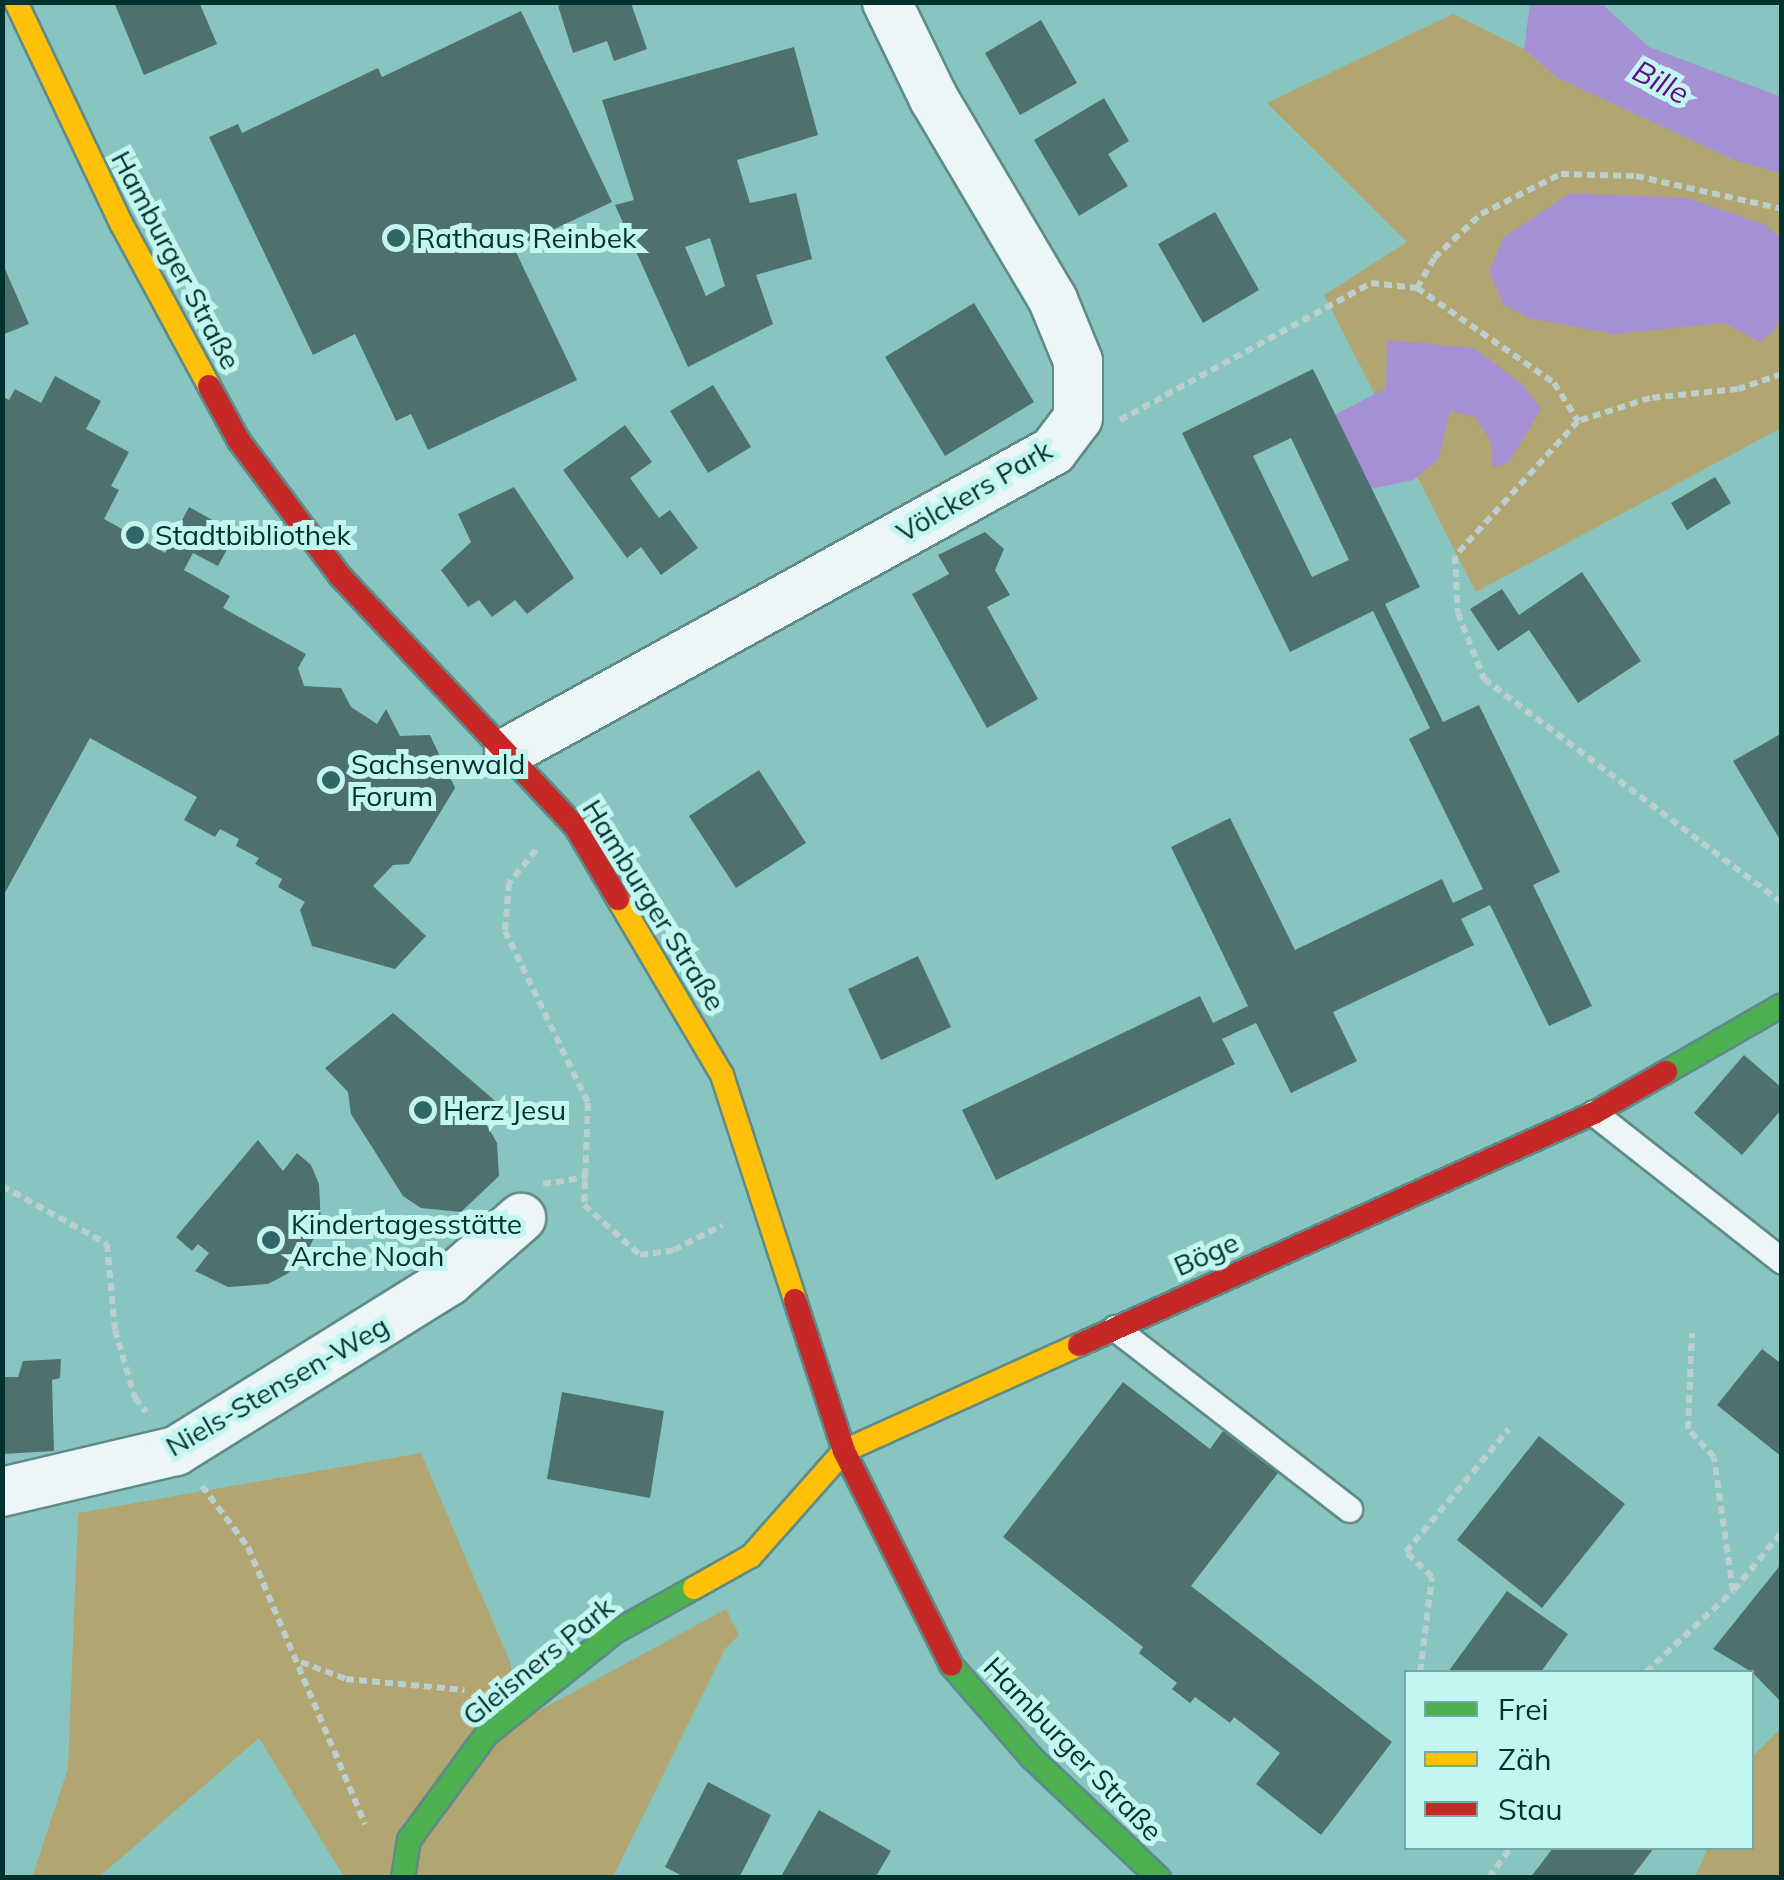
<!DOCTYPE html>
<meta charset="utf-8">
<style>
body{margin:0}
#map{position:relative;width:1784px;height:1880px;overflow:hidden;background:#88c5c1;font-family:Mulish,sans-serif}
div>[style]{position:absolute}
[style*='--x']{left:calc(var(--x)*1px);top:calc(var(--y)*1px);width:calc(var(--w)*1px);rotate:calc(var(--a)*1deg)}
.green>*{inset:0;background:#b1a671}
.water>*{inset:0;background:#a590d3}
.building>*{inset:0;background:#4e716e}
.path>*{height:6px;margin-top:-3px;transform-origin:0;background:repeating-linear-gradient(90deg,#bbcfce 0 8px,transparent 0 13px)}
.roads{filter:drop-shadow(2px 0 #5e8b88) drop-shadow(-2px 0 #5e8b88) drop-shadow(0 2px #5e8b88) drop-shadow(0 -2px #5e8b88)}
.lane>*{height:25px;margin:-12.5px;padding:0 12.5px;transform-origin:12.5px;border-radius:12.5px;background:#edf6f6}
.street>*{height:48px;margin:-24px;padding:0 24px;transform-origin:24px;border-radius:24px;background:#edf6f6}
.fast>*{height:22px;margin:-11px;padding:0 11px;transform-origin:11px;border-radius:11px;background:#4caf50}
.slow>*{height:22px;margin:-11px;padding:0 11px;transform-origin:11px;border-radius:11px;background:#ffc107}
.jam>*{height:22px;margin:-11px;padding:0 11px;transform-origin:11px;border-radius:11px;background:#c62828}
.dots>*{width:28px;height:28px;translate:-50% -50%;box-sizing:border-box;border:5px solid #c3f5f1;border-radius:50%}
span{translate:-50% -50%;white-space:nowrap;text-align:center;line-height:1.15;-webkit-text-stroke:10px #c3f5f1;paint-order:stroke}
.poi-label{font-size:28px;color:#003330}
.left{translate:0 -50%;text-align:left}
.street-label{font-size:28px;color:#003330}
.water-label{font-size:30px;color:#600e89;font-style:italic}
.frame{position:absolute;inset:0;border:5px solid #003330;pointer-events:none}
.legend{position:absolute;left:1404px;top:1670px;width:350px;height:180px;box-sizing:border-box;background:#c3f5f1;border:2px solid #75a7a4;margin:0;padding:12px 18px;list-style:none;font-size:30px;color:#003330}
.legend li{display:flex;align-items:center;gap:20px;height:50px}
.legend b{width:50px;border:2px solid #75a7a4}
</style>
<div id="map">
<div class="green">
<div style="clip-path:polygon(1453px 14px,1524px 49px,1556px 77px,1734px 160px,1781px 173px,1781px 428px,1476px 592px,1324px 295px,1407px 242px,1267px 103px)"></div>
<div style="clip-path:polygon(421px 1453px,510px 1662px,518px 1722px,726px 1609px,739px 1635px,725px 1649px,613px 1877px,344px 1877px,259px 1738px,99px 1877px,32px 1878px,68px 1768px,78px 1513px)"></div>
<div style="clip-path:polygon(1781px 1728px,1781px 1877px,1695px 1877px,1708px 1848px,1752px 1848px,1752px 1757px)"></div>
</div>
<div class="water">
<div style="clip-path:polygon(1530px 3px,1601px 3px,1649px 47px,1781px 97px,1781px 173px,1734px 160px,1556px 77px,1524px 49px)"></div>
<div style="clip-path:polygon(1570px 193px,1687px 198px,1764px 224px,1781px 238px,1781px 316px,1775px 330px,1760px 342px,1725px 323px,1614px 334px,1528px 318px,1503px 304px,1489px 271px,1504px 237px)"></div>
<div style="clip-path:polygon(1387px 340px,1474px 348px,1522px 384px,1541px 409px,1509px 462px,1493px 468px,1490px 440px,1475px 417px,1450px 411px,1438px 460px,1413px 480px,1371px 489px,1335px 415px,1386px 388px)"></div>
</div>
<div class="building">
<div style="clip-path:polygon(114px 2px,199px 2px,217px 44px,144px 75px)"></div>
<div style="clip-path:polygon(563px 3px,631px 3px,647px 49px,614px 61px,607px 41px,573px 53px,558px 6px)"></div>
<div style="clip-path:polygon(521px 11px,612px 202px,514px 248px,577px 380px,428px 450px,411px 414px,396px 421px,355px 334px,313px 355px,209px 137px,238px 124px,242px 133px,378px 68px,382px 77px)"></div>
<div style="clip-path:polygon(1041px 20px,1077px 83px,1020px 115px,985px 53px)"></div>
<div style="clip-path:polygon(evenodd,794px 47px,818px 135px,737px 160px,750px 203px,796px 193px,812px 259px,756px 275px,773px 324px,688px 367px,615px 205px,634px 200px,602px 100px,794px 47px,710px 238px,725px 286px,706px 296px,685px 247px,710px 238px)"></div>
<div style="clip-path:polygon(1104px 98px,1129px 141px,1108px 154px,1128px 186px,1079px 216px,1034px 140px)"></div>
<div style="clip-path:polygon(1215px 212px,1259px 290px,1203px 323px,1158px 244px)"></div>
<div style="clip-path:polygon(2px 262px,29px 324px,2px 335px)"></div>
<div style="clip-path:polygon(974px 303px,1034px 402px,945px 456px,885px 357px)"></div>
<div style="clip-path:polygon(evenodd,1313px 369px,1420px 587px,1385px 604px,1443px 722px,1479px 705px,1560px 872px,1533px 885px,1592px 1006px,1549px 1026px,1490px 905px,1461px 919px,1474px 945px,1333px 1012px,1357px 1061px,1291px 1093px,1256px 1023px,1222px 1039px,1235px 1064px,996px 1180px,962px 1110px,1200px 996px,1213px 1023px,1248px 1006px,1171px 847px,1230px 818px,1295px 950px,1442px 879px,1453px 903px,1483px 889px,1409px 739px,1430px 728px,1373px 611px,1290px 652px,1182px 433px,1313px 369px,1291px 438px,1349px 560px,1312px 577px,1253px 456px,1291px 438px)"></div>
<div style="clip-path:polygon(55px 376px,101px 401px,86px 429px,129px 452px,111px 486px,119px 490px,104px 519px,165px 553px,189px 507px,236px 533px,218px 566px,193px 553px,184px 570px,230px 596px,223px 608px,306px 654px,298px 668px,304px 686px,341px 688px,351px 707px,377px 724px,386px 709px,400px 736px,430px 735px,455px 788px,409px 864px,393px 865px,373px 886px,426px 936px,395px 969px,312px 946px,300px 910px,305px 902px,278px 887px,282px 879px,255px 864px,259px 858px,236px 846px,239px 839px,220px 829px,215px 837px,184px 820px,197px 797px,90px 738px,2px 898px,2px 396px,9px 400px,15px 389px,41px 403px)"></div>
<div style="clip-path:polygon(713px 385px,751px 447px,708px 473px,670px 411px)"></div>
<div style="clip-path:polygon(625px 425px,652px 462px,630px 478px,659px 518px,670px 510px,698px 548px,661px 575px,641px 547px,627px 558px,563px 470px)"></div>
<div style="clip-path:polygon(1715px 477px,1731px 503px,1687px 530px,1671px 503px)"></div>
<div style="clip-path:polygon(514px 487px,574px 578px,527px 614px,515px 600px,492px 617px,479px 600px,468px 607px,441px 570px,471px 542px,458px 514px)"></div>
<div style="clip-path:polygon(985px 532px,1004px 549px,995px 570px,1010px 595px,987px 607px,1038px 699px,987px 728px,912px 594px,949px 574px,938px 555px)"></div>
<div style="clip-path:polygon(1582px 572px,1641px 661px,1578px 703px,1529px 630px,1498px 651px,1470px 609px,1502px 589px,1519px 615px)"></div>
<div style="clip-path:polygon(1782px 733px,1782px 843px,1733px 761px)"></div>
<div style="clip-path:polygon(759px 770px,806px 843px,736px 888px,689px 816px)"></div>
<div style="clip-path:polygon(918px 956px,951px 1027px,881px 1060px,848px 989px)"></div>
<div style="clip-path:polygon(393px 1013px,500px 1105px,485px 1122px,497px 1143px,499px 1176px,461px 1212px,421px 1208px,403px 1196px,351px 1114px,348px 1092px,325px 1068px)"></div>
<div style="clip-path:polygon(1744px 1055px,1782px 1088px,1782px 1109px,1742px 1155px,1694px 1113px)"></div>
<div style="clip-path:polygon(258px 1140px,283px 1171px,297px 1153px,311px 1165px,319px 1184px,321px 1224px,303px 1260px,287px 1274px,268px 1284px,228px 1287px,195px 1271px,209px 1253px,198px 1244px,192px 1251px,176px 1237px)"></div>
<div style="clip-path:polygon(1762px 1349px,1782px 1364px,1782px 1457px,1717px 1405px)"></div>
<div style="clip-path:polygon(61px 1359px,60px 1378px,52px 1380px,54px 1451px,2px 1454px,2px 1377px,18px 1377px,23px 1361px)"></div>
<div style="clip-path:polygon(1123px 1382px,1210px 1449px,1223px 1431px,1278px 1473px,1191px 1586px,1392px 1742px,1321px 1835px,1256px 1784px,1280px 1753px,1234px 1717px,1230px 1723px,1195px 1697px,1190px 1703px,1172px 1689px,1177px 1683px,1139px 1653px,1143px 1647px,1003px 1537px)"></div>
<div style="clip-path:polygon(562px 1392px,664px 1411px,650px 1498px,547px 1479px)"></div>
<div style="clip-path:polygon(1539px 1436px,1625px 1504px,1542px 1608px,1457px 1540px)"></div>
<div style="clip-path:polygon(1782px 1563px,1782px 1703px,1752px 1672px,1713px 1649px)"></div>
<div style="clip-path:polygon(1507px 1591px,1568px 1634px,1541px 1672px,1448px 1672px)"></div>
<div style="clip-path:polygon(708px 1782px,771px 1815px,739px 1878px,686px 1878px,665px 1867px)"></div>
<div style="clip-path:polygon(819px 1810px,891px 1851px,875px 1878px,780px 1878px)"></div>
<div style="clip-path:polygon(1553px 1848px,1654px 1848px,1631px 1878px,1530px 1878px)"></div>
</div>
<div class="path">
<div style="--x:1417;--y:288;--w:34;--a:-60"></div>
<div style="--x:1434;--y:258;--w:64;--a:-43.1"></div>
<div style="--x:1481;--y:214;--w:89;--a:-26.6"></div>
<div style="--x:1561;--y:174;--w:75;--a:1.5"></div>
<div style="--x:1636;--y:176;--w:150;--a:12.7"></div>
<div style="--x:1782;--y:374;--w:46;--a:161.2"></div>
<div style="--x:1738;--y:389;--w:88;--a:174.2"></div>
<div style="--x:1650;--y:398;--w:76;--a:162.3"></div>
<div style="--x:1578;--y:421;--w:183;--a:132.3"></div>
<div style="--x:1455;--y:556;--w:57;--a:87"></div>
<div style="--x:1458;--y:613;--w:71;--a:68.5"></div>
<div style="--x:1484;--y:679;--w:373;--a:36.9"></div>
<div style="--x:1120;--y:420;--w:286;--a:-28.6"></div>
<div style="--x:1371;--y:283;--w:46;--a:6.2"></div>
<div style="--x:1417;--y:288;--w:167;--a:34.7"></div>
<div style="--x:1554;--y:383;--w:45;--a:57.7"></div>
<div style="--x:536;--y:850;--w:43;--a:129.3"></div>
<div style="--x:509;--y:883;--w:48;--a:94.8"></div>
<div style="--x:505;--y:931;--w:191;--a:64.2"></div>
<div style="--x:588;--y:1103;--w:102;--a:92.2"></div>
<div style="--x:584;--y:1205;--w:75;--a:41.8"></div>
<div style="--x:640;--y:1255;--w:34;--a:-8"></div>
<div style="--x:674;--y:1250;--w:54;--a:-27.5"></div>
<div style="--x:543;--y:1184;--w:45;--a:-9"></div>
<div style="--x:2;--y:1186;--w:120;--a:28.9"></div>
<div style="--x:107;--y:1244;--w:86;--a:84.7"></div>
<div style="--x:115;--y:1330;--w:71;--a:73.6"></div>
<div style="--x:135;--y:1398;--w:18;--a:52"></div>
<div style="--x:202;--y:1486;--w:76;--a:53"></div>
<div style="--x:248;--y:1547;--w:301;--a:67.1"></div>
<div style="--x:1734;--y:1590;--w:75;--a:-50.4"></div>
<div style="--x:301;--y:1662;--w:48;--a:20.7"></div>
<div style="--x:346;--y:1679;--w:119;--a:5.3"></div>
<div style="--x:1420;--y:1672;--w:96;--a:-82.8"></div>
<div style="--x:1432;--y:1577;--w:36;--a:-136"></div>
<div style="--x:1406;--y:1552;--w:160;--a:-50.1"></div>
<div style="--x:1646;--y:1672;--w:119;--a:-43"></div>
<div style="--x:1733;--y:1591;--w:135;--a:-98.1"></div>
<div style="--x:1714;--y:1457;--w:38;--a:-133"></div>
<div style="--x:1688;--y:1429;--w:96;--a:-87.6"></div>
<div style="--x:1489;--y:1878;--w:37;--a:-55"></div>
</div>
<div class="roads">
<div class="lane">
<div style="--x:1594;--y:1113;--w:239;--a:38.2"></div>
<div style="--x:1115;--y:1328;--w:296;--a:37.7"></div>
</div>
<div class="street">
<div style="--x:509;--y:751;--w:621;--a:-28.88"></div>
<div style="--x:1053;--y:451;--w:41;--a:-52.9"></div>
<div style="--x:1078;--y:418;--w:57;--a:-90"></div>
<div style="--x:1078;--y:361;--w:66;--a:-112.3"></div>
<div style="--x:1053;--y:300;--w:234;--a:-120.6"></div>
<div style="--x:934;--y:99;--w:108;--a:-115.9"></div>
<div style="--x:2;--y:1492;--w:179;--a:-13.3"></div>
<div style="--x:176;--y:1451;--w:322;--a:-31.9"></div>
<div style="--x:449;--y:1281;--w:96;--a:-41.2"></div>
</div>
<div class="fast">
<div style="--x:1666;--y:1072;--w:134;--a:-30"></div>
<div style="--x:951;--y:1665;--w:122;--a:49"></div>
<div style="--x:1031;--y:1757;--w:176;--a:43.4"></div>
<div style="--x:403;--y:1878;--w:38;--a:-81"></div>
<div style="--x:409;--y:1840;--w:132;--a:-53.7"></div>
<div style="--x:487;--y:1734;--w:164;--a:-38.6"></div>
<div style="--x:615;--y:1632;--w:90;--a:-29.1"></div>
</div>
<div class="slow">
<div style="--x:16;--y:2;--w:245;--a:64.6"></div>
<div style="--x:121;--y:223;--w:185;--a:61.6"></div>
<div style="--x:618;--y:899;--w:204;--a:59.4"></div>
<div style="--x:722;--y:1075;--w:237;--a:72"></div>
<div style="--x:694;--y:1588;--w:65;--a:-29.3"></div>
<div style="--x:751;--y:1556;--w:140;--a:-48.5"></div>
<div style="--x:844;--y:1451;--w:258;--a:-24.3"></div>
</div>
<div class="jam">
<div style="--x:209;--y:386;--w:63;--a:61.4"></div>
<div style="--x:239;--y:441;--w:169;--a:53.2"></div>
<div style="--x:340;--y:576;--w:343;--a:46.8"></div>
<div style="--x:575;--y:826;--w:85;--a:59.5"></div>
<div style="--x:795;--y:1300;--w:159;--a:72"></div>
<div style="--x:844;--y:1451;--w:239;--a:63.4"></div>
<div style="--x:1079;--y:1345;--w:565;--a:-24.25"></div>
<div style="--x:1594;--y:1113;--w:83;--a:-29.7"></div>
</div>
</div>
<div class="dots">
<div style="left:396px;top:238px;background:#306663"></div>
<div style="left:135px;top:535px;background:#306663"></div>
<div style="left:331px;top:780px;background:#306663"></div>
<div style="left:423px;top:1110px;background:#306663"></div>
<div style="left:271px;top:1240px;background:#306663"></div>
</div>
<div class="poi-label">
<span class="left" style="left:416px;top:238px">Rathaus Reinbek</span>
<span class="left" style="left:155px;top:535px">Stadtbibliothek</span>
<span class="left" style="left:351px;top:780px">Sachsenwald<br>Forum</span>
<span class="left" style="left:443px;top:1110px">Herz Jesu</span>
<span class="left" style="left:291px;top:1240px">Kindertagesstätte<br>Arche Noah</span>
</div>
<div class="street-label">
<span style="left:176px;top:260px;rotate:62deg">Hamburger Straße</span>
<span style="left:974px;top:491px;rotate:-30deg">Völckers Park</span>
<span style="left:654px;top:905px;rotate:58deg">Hamburger Straße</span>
<span style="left:1206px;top:1254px;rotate:-24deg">Böge</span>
<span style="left:277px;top:1386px;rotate:-30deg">Niels-Stensen-Weg</span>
<span style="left:538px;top:1661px;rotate:-39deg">Gleisners Park</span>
<span style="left:1073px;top:1749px;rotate:46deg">Hamburger Straße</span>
</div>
<div class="water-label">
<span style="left:1661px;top:82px;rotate:28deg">Bille</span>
</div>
<div class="frame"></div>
<ul class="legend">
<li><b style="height:12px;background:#4caf50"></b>Frei</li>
<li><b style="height:12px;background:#ffc107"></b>Zäh</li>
<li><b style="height:12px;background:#c62828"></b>Stau</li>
</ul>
</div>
